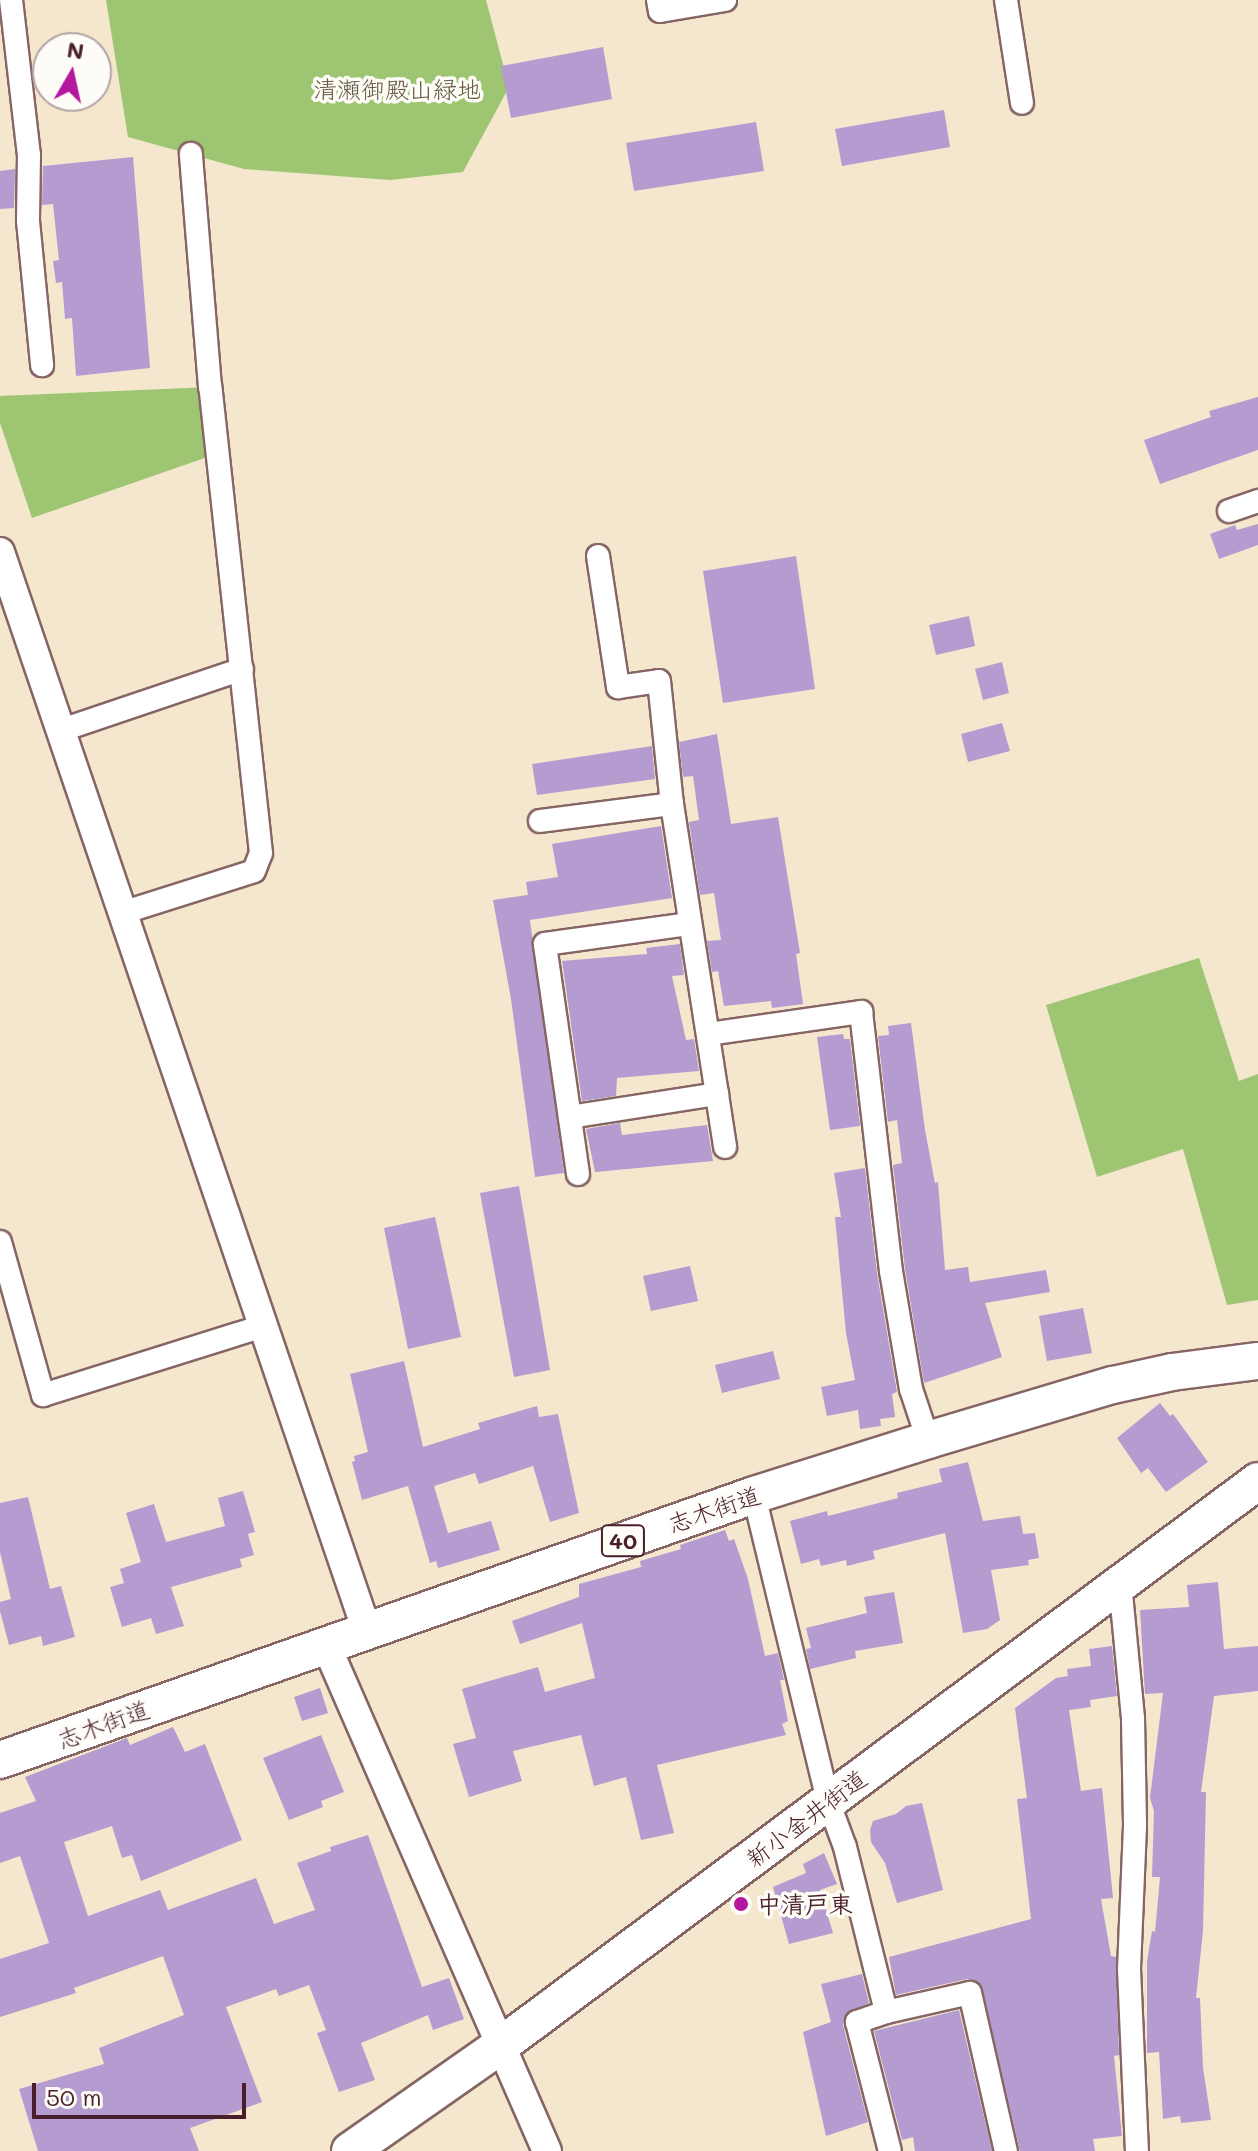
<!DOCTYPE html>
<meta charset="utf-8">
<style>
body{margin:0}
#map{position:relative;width:1258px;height:2151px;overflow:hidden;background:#f5e6ce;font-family:Mali,"Klee One",sans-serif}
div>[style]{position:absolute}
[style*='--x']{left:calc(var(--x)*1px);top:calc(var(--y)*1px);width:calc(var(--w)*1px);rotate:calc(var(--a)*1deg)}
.green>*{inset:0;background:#9ec672}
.building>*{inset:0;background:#b49cd0}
.roads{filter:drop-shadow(2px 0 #866564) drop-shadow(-2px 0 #866564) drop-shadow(0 2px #866564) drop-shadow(0 -2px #866564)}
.minor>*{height:22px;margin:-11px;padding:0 11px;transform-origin:11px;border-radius:11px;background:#fff}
.tertiary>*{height:28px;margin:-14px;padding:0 14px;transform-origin:14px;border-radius:14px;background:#fff}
.primary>*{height:36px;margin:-18px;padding:0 18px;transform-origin:18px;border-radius:18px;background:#fff}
.dots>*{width:22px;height:22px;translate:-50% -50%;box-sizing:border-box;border:4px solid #fdfcf7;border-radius:50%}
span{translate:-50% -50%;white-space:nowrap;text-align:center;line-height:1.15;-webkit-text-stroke:7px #fdfcf7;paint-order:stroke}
.shield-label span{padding:2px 6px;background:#fdfcf7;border:2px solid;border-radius:6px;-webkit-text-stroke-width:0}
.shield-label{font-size:22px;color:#4a1f2b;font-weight:700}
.park-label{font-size:24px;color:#675944}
.street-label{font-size:24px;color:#4a1f2b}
.poi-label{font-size:24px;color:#4a1f2b;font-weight:700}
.left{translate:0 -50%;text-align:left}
.north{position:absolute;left:32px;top:32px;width:80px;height:80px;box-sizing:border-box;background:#fdfcf7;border:2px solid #b5a4a5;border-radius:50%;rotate:9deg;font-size:22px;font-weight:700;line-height:32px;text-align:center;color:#4a1f2b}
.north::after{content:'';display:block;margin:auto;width:28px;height:36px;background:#b5179e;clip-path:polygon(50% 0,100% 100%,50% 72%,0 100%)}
.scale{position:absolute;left:32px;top:2083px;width:214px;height:36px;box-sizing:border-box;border:4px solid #4a1f2b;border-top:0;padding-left:10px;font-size:24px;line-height:28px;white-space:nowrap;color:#4a1f2b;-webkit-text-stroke:6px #fdfcf7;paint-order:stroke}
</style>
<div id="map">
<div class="green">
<div style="clip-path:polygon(106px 0,486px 0,509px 87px,463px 172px,390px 180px,244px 169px,128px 137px)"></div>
<div style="clip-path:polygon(210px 387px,219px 453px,32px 518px,0 423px,0 396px)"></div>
<div style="clip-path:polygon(1199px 958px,1239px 1081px,1258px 1074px,1258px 1300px,1227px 1305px,1183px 1149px,1097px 1177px,1046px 1005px)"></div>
</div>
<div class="building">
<div style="clip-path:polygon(603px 47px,612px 99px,511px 118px,501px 66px)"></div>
<div style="clip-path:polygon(944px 110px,950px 147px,842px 166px,835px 129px)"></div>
<div style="clip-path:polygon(756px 122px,764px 171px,634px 191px,626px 143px)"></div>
<div style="clip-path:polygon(133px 157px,150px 368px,76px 376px,72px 318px,65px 319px,62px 282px,56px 283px,53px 261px,59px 260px,53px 204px,42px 205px,43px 166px)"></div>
<div style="clip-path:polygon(15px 169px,14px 208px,0 209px,0 171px)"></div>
<div style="clip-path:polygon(1258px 397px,1258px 450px,1160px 484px,1144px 440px,1211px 417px,1209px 411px)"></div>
<div style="clip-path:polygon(1258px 524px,1258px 545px,1219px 559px,1210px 534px,1235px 525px,1237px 530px)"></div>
<div style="clip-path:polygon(796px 556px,815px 689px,723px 703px,703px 571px)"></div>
<div style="clip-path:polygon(969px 616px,975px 646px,936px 655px,929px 625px)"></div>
<div style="clip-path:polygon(1002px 662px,1009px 693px,983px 700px,975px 669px)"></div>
<div style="clip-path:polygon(1002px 723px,1010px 751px,968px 762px,961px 734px)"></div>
<div style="clip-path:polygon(717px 734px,731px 824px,778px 817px,800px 953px,796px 954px,803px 1004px,772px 1008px,771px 1001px,724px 1006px,718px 971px,712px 972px,707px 941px,721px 940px,714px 893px,700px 895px,689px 822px,699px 820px,693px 776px,683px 777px,679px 742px)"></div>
<div style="clip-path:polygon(652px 746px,655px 779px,537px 795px,532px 764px)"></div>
<div style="clip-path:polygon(661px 826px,672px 898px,530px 920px,564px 1173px,535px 1177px,511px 999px,493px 900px,528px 895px,526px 882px,558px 877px,552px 844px)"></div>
<div style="clip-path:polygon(680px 944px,684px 975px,672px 976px,686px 1040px,694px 1039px,699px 1071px,617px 1078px,616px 1096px,582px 1101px,562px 961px,647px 954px,646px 948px)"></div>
<div style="clip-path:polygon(911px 1023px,925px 1130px,935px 1183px,938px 1182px,945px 1270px,968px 1267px,970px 1282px,1046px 1270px,1050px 1292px,985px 1303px,1002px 1357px,924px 1383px,905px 1269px,893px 1165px,902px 1163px,897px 1120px,888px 1122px,878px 1036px,889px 1035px,888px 1026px)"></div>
<div style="clip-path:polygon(843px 1034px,844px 1039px,850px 1039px,860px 1126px,830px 1130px,817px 1037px)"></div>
<div style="clip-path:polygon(620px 1123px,622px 1135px,707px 1125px,713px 1161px,595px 1172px,586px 1129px)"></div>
<div style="clip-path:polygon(865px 1168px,877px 1273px,897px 1392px,892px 1394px,895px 1417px,880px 1419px,881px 1426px,860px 1429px,858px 1410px,827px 1416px,821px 1387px,855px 1380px,846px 1333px,835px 1217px,841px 1217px,834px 1173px)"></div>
<div style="clip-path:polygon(519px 1186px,550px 1370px,514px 1377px,480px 1193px)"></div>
<div style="clip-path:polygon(435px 1217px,461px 1337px,408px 1349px,384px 1228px)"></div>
<div style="clip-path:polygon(690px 1266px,698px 1301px,651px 1311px,643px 1276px)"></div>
<div style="clip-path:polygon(1083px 1308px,1092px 1353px,1047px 1361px,1039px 1316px)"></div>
<div style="clip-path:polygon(773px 1351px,780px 1379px,722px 1393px,715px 1365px)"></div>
<div style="clip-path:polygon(404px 1361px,423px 1447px,480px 1429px,478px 1423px,537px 1406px,539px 1417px,558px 1414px,579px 1513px,550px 1522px,533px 1466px,479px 1484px,475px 1473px,434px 1486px,448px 1533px,491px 1521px,500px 1550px,438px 1568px,436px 1561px,430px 1563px,408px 1486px,362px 1500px,352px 1462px,355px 1461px,354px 1456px,368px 1452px,350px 1374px)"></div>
<div style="clip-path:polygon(1160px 1403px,1170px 1416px,1173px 1414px,1208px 1462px,1166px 1492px,1148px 1468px,1141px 1473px,1117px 1438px)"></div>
<div style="clip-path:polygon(968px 1462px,983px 1521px,1020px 1516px,1023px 1534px,1035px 1533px,1039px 1558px,1028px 1560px,1029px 1565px,991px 1570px,1000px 1620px,987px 1629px,963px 1633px,945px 1533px,873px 1551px,875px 1559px,847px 1566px,846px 1560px,821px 1566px,819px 1559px,801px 1564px,790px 1521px,827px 1511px,828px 1516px,898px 1498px,897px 1493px,942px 1482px,939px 1469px)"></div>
<div style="clip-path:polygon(243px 1491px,255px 1532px,248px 1534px,254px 1555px,240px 1559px,242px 1567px,171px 1587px,184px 1626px,156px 1634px,151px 1618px,122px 1627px,110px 1587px,124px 1583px,120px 1569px,141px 1562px,126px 1513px,154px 1504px,166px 1542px,225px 1526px,218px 1498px)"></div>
<div style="clip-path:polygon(28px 1497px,50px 1589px,61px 1586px,75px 1637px,43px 1646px,41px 1636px,9px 1645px,0 1611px,0 1602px,11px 1599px,0 1552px,0 1503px)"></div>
<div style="clip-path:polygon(725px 1530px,729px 1541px,734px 1539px,748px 1579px,765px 1656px,778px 1653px,784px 1680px,780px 1680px,788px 1721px,782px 1724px,786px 1735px,657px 1765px,674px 1833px,641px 1840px,626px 1777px,594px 1786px,581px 1735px,513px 1751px,522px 1781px,469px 1797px,453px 1744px,476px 1738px,462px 1689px,538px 1667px,545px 1692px,595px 1678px,582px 1623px,520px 1644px,512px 1621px,579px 1597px,579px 1584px,641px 1567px,640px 1561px,681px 1549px,680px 1545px)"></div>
<div style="clip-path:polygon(1218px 1582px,1224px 1649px,1258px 1646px,1258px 1691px,1214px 1696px,1201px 1792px,1206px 1792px,1203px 1931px,1196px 1998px,1200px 1998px,1203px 2068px,1211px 2120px,1181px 2123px,1180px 2116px,1163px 2119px,1159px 2052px,1147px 2053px,1147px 1961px,1152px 1931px,1155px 1932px,1160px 1877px,1152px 1877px,1154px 1811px,1150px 1798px,1163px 1693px,1145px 1694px,1140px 1610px,1189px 1607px,1187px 1585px)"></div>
<div style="clip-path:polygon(894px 1592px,903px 1643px,855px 1651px,856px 1658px,810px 1669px,806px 1649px,811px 1648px,806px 1628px,867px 1613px,864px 1597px)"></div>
<div style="clip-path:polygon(1112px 1646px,1117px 1696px,1090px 1700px,1091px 1707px,1069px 1710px,1081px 1791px,1102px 1788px,1113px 1898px,1101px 1899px,1111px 1956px,1116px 1957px,1119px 2055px,1114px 2056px,1122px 2136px,1093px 2139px,1095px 2151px,1020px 2151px,981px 1984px,967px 1979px,896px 1995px,889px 1957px,1031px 1919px,1017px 1799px,1027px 1798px,1015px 1708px,1056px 1678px,1068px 1676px,1067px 1669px,1091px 1666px,1089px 1649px)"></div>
<div style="clip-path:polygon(320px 1688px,328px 1713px,302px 1721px,294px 1697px)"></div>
<div style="clip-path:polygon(173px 1727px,185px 1752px,205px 1744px,242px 1840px,141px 1881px,132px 1855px,122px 1858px,112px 1826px,64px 1842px,88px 1916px,160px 1890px,168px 1910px,256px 1878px,274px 1924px,315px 1910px,297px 1863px,331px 1851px,330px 1847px,368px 1835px,422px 1987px,449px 1978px,464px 2019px,433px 2030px,428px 2015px,361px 2043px,375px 2080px,339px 2092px,317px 2033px,326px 2030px,309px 1985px,279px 1996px,276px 1989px,226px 2007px,262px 2102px,190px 2128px,199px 2151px,38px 2151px,19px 2089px,104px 2064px,99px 2048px,184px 2015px,163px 1956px,74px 1988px,76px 1993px,0 2017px,0 1959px,49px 1943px,20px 1856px,0 1863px,0 1813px,36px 1801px,25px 1777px,127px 1738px,130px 1745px)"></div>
<div style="clip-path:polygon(321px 1735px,344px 1792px,321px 1801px,323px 1807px,289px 1820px,263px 1758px)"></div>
<div style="clip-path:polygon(922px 1803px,943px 1890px,897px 1903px,885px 1863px,871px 1842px,870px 1830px,873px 1821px,896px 1814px,906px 1806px)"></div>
<div style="clip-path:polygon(824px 1853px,837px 1884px,820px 1890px,833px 1933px,789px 1944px,773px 1887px,806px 1873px,803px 1864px)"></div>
<div style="clip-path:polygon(862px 1974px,869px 2003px,847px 2012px,843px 2025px,868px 2122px,826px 2136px,803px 2032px,831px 2022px,821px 1984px)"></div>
<div style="clip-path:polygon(959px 2010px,992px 2151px,915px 2151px,913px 2137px,902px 2140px,874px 2031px)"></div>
</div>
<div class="roads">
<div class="minor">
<div style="--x:11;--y:0;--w:156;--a:83.4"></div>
<div style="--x:29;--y:155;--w:66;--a:90.9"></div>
<div style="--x:28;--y:221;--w:145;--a:84.4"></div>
<div style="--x:658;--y:0;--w:11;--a:80"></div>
<div style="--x:660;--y:11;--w:66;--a:-9.6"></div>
<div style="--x:1006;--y:0;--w:104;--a:81.2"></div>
<div style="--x:1229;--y:511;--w:31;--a:-19"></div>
<div style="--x:598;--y:556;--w:133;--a:81.3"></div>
<div style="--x:618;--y:687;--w:41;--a:-8.3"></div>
<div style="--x:659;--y:681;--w:124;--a:84"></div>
<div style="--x:672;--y:804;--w:347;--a:81.2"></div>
<div style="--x:62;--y:730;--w:190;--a:-18.7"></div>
<div style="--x:540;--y:821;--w:133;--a:-7.3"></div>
<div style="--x:125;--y:912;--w:135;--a:-17.6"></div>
<div style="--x:254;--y:871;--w:19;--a:-69"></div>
<div style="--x:261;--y:853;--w:469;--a:-96.2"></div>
<div style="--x:210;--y:387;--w:234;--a:-94.7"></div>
<div style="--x:708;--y:1034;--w:155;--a:-8.2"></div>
<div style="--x:861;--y:1012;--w:261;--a:83.4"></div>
<div style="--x:891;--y:1271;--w:120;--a:80.4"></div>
<div style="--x:911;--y:1389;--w:54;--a:71.6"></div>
<div style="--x:570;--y:1117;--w:149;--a:-8.9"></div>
<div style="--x:578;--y:1174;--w:232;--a:-98.2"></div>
<div style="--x:545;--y:944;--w:146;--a:-7.9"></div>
<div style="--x:0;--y:1242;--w:159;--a:74.3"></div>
<div style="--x:43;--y:1395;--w:231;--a:-17.4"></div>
<div style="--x:754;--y:1495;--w:315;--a:76.4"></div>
<div style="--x:828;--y:1801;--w:49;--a:69.7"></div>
<div style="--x:845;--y:1847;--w:170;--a:76"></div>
<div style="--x:886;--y:2012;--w:86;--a:-12.7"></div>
<div style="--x:970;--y:1993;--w:162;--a:77.2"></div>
<div style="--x:1120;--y:1583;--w:137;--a:84.5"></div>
<div style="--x:1133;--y:1719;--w:107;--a:88.9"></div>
<div style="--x:1135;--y:1826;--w:143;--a:92.4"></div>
<div style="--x:1129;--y:1969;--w:182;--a:87.5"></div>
<div style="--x:886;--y:2012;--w:31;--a:161"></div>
<div style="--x:857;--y:2022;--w:133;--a:75.7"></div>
</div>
<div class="tertiary">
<div style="--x:0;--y:552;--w:1140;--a:71.22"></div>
<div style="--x:326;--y:1645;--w:552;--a:66.41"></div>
</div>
<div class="primary">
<div style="--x:0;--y:1760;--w:799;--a:-19.36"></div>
<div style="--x:754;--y:1495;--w:182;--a:-17.5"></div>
<div style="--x:928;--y:1440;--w:193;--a:-16.6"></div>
<div style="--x:1113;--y:1385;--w:60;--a:-12.4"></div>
<div style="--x:1172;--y:1372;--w:87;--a:-7.3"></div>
<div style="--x:350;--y:2151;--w:183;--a:-35"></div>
<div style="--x:500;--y:2046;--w:945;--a:-36.7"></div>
</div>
</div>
<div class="dots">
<div style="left:741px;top:1904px;background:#b5179e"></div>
</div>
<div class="shield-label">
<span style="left:623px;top:1541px">40</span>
</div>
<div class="park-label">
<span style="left:397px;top:89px">清瀬御殿山緑地</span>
</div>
<div class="street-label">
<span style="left:714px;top:1509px;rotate:-19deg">志木街道</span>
<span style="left:103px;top:1724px;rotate:-20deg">志木街道</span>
<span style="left:806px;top:1818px;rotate:-37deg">新小金井街道</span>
</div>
<div class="poi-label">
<span class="left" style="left:757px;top:1904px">中清戸東</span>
</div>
<div class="north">N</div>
<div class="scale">50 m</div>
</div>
